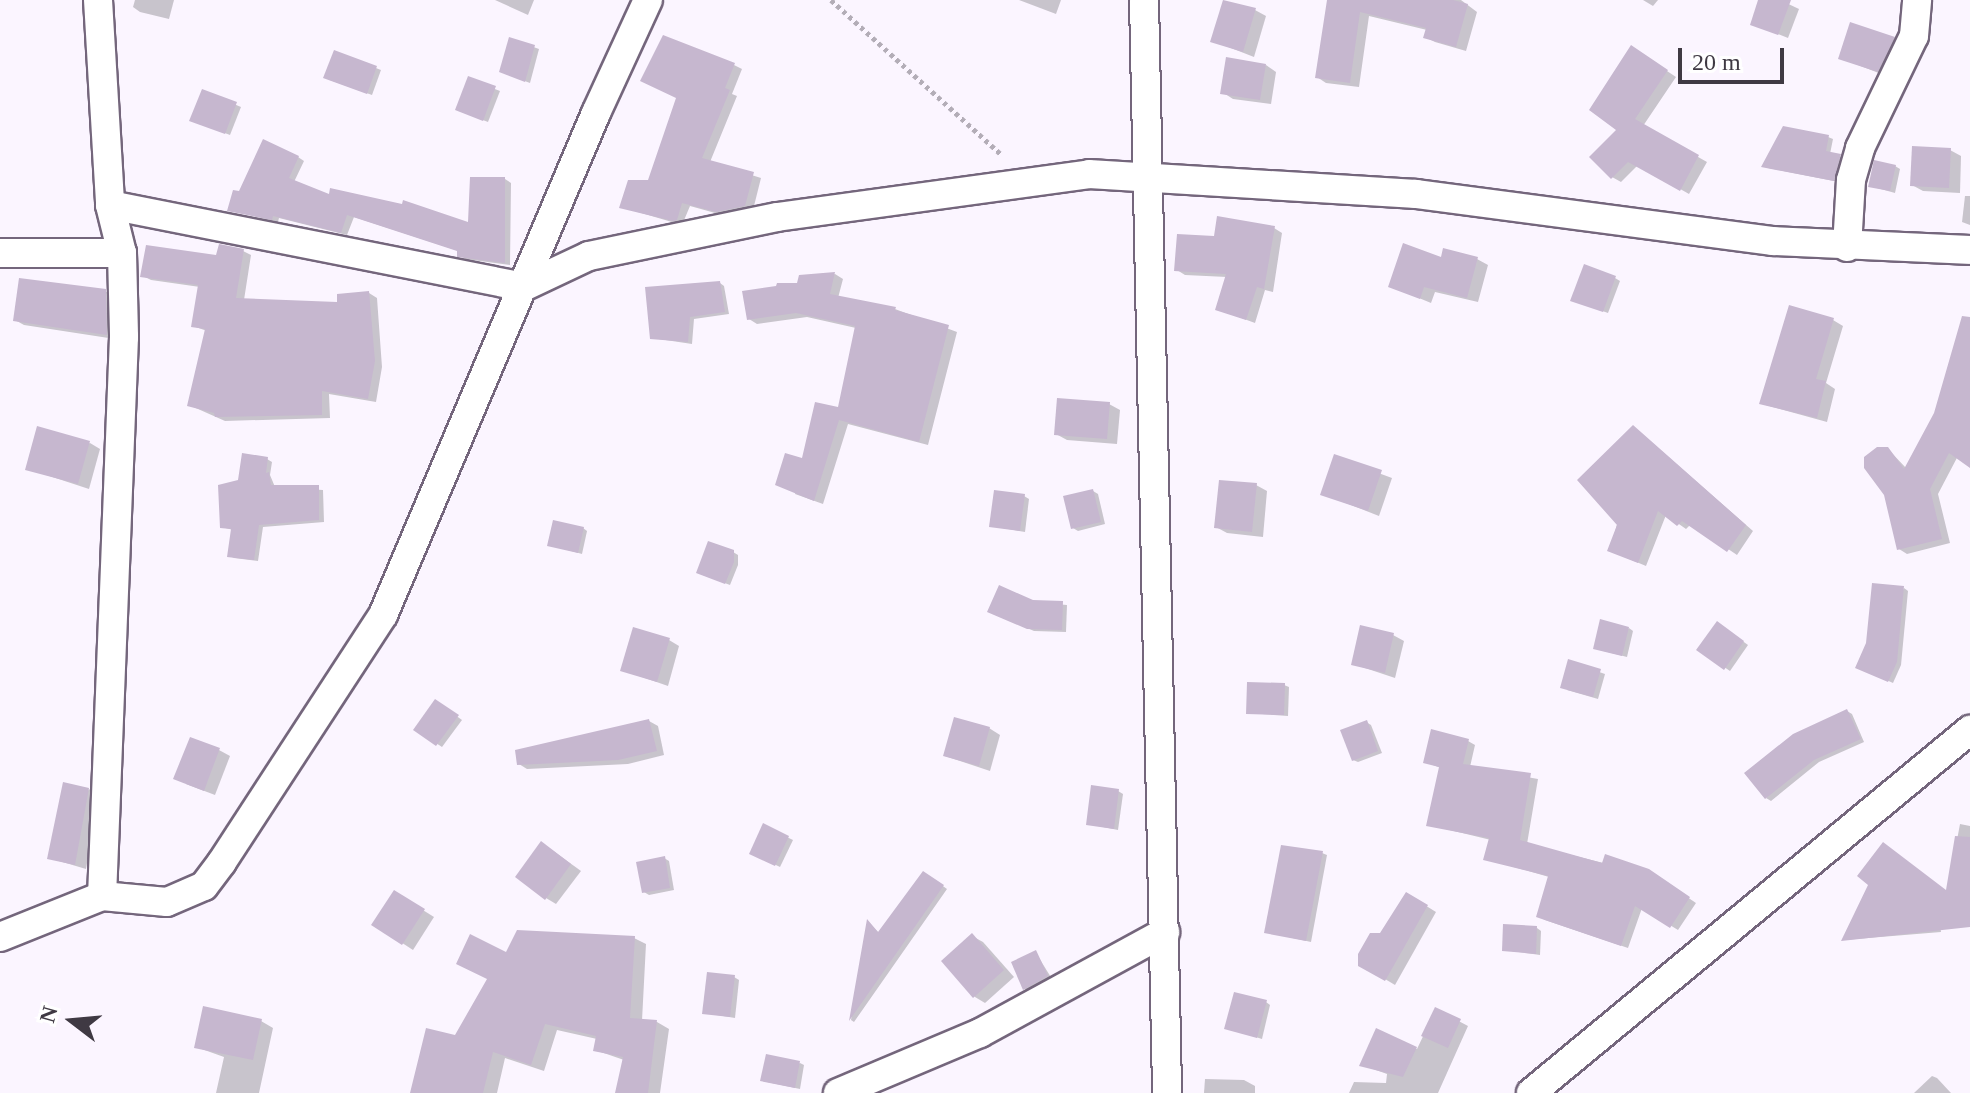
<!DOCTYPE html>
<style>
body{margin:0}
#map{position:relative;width:1970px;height:1093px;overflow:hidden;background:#fbf5ff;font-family:"Times New Roman",serif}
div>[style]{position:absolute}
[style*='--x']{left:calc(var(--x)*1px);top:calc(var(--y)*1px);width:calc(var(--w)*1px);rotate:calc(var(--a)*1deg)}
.shadow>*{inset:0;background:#0003}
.building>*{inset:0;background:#c6b7cf}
.path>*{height:5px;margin-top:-2.5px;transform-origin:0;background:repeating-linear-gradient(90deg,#b3adb7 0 4px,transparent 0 8px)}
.roads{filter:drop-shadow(2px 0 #74667c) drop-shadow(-2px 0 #74667c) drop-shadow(0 2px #74667c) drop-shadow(0 -2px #74667c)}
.minor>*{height:28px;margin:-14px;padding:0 14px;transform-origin:14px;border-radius:14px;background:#fff}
span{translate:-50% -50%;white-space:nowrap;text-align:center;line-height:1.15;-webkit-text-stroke:6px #fff;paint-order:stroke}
.north{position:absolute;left:32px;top:981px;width:80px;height:80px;-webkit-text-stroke:6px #fff;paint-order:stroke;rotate:286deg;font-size:22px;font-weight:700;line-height:32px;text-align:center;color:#3f3943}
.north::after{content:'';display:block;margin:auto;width:28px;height:36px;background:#3f3943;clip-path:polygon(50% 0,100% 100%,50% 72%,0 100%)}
.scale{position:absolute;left:1678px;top:48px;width:106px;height:36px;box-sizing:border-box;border:4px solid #3f3943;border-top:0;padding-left:10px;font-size:24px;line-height:28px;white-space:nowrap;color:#3f3943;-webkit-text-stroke:6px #fff;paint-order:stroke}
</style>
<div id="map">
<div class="shadow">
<div style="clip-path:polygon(135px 0,174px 0,169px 19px,140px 12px,133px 7px)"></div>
<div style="clip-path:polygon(495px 0,534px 0,528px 15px)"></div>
<div style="clip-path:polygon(1019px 0,1061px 0,1056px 14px)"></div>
<div style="clip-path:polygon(1328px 0,1461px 0,1477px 12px,1466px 51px,1435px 42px,1425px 37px,1427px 30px,1369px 16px,1359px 87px,1326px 83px,1317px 77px)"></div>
<div style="clip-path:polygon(1643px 0,1658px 0,1653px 6px)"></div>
<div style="clip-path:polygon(1760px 0,1780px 0,1799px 9px,1788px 38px,1752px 24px)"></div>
<div style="clip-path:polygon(1255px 10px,1266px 16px,1254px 57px,1213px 41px)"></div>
<div style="clip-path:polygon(511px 39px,539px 49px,530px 83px,506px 74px)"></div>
<div style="clip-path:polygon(1894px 39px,1904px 45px,1889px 77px,1840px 58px)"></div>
<div style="clip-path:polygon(335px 52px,381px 70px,372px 95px,330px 80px)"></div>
<div style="clip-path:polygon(1640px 53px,1676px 77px,1643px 126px,1707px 162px,1689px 194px,1638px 165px,1621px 182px,1612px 177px,1619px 129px)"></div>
<div style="clip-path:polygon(734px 65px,742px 69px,732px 94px,737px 96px,710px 162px,761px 178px,753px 210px,726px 216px,690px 206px,682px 225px,621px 207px,650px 182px,678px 98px)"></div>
<div style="clip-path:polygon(1266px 65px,1276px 72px,1271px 104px,1233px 99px,1222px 92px)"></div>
<div style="clip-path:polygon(469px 79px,500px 91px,488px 122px,462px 112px)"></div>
<div style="clip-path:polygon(203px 91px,241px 107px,230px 135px,196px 122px)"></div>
<div style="clip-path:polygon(1828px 137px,1833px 139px,1830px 154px,1845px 158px,1839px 182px,1768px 168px)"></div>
<div style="clip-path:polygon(1950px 150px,1961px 156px,1960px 193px,1923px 191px,1912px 185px)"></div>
<div style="clip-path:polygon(298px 157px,304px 161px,294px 182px,330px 196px,470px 225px,505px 179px,511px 183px,510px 265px,465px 259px,459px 251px,354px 217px,347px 235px,279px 218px,278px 222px,230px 210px,240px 194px)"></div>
<div style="clip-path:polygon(1895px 166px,1900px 169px,1895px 193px,1870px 186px)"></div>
<div style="clip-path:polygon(1965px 196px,1970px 196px,1970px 225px,1962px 222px)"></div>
<div style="clip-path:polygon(1274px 228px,1282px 233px,1273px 292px,1265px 290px,1255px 323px,1217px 309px,1227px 277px,1185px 275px,1177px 270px,1215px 238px)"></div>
<div style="clip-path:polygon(243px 251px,251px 255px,244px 300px,340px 304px,369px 293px,377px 298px,382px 367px,376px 402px,329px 394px,330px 418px,225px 421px,189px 405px,207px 331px,193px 326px,200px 287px,151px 280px,143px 276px)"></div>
<div style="clip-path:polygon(1442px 259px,1477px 259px,1488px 265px,1478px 302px,1435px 292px,1431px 303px,1390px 286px)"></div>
<div style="clip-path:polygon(835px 274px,843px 279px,838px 298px,895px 309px,957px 332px,928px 445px,848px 424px,823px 504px,795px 494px,803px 461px,839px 410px,856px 328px,807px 317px,757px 324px,749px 319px,798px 285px)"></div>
<div style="clip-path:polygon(1615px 278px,1620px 281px,1608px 313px,1577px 302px)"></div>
<div style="clip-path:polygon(720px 283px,724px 286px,729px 314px,694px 319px,692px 344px,652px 338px)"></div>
<div style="clip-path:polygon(105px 291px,114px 296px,115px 339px,24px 325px,15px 320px)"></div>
<div style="clip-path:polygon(1833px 320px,1843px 326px,1826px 383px,1835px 389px,1827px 422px,1762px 404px)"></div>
<div style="clip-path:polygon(1970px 359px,1970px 433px,1938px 494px,1950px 543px,1907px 554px,1899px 549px,1888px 449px,1906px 468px)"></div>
<div style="clip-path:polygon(1109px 404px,1120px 410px,1117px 444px,1067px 440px,1056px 434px)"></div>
<div style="clip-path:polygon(1641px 433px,1753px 531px,1737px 555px,1691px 524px,1686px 529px,1666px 515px,1646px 566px,1610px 551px)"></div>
<div style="clip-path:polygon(90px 443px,100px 449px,89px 489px,28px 469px)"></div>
<div style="clip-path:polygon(1335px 457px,1392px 478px,1379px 516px,1323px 494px)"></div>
<div style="clip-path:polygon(267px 459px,272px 462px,270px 475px,275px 487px,323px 490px,324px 522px,263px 527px,258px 561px,234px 558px,230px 556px,233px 530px,222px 527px,240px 481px)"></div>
<div style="clip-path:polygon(1256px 485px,1267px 491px,1263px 537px,1227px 533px,1216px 527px)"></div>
<div style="clip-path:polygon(1093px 491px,1098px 494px,1105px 524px,1078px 531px,1073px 528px)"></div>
<div style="clip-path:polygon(1024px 496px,1029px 499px,1025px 532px,991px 526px)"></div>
<div style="clip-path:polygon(583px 528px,587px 531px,582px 554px,550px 545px)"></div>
<div style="clip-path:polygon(733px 552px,738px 555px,738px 565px,730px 585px,703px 575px)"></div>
<div style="clip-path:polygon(1904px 588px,1908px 591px,1901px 665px,1893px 683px,1862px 669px)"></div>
<div style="clip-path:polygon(1033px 602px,1067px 605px,1066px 632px,1034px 631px,994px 614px)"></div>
<div style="clip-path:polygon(1722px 626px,1748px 645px,1730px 671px,1699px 650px)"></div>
<div style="clip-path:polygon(1629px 628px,1633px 631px,1627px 657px,1600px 650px)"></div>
<div style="clip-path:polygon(1393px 635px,1404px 641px,1395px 678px,1353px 664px)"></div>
<div style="clip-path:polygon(669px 640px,679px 646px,668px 686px,622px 670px)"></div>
<div style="clip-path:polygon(1570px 662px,1605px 674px,1598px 699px,1567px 690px)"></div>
<div style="clip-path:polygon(1284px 685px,1289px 687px,1288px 716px,1248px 713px)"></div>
<div style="clip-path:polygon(440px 704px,462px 720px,442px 747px,416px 730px)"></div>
<div style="clip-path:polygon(1847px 711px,1852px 714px,1864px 742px,1819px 762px,1771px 801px,1766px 798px)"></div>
<div style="clip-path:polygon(649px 721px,658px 726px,664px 755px,628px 764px,527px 769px,519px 764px)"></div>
<div style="clip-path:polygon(1366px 722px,1371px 725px,1382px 753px,1358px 762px,1353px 760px)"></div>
<div style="clip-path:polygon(989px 728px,1000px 735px,990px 771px,945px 756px)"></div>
<div style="clip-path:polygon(1468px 741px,1475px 745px,1470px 767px,1538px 779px,1527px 844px,1656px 876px,1696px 903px,1678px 930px,1642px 908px,1628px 948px,1545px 920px,1538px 916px,1549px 877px,1486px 859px,1491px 840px,1429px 825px,1441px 768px,1425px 762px)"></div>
<div style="clip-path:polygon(219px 750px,230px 756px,215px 795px,186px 784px)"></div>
<div style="clip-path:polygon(89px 789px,99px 796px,86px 869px,49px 858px)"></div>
<div style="clip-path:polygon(1118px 791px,1123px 794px,1118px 830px,1088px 824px)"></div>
<div style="clip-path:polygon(1960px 824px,1970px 826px,1970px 867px,1953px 861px)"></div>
<div style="clip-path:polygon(764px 826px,793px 840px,780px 867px,751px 853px)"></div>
<div style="clip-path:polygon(552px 850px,581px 871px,556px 904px,546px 898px)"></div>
<div style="clip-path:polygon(1322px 853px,1327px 855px,1311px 942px,1266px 932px)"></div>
<div style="clip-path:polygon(664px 858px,669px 861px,674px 890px,649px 895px,644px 892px)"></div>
<div style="clip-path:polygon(929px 876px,947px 889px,854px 1022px,851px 1020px,868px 922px,880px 934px)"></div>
<div style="clip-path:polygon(1935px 884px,1941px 932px,1844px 940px)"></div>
<div style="clip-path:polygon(394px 892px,434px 917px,413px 950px,373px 924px)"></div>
<div style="clip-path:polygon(1407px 894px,1436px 912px,1395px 985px,1360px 964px)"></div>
<div style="clip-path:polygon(1537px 928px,1541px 931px,1540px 955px,1504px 950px)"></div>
<div style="clip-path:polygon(972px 936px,983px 942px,1014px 977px,985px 1003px,975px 997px,944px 961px)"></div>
<div style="clip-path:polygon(634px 938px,646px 944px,642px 1021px,657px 1022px,669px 1029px,660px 1093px,621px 1093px,624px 1060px,595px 1050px,597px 1039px,557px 1030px,544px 1071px,505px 1058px,497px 1093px,412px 1093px,456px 1037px,507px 954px)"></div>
<div style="clip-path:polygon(1036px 953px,1052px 979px,1030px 991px,1025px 989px)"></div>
<div style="clip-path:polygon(734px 977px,739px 980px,735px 1018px,705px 1013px)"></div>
<div style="clip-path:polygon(1266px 1002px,1270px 1005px,1262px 1039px,1227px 1028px)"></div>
<div style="clip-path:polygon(1436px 1009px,1468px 1026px,1438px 1093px,1349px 1093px,1354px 1082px,1386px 1083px,1387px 1074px,1362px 1065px,1377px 1031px,1417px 1049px)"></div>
<div style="clip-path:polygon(261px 1021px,273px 1028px,259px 1093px,216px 1093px,224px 1057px,196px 1047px)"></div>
<div style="clip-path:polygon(800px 1063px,804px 1065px,800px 1089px,767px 1082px)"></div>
<div style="clip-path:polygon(1932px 1076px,1937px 1078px,1951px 1093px,1914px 1093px)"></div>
<div style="clip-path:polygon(1205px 1079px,1244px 1080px,1255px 1086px,1255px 1093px,1204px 1093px)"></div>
</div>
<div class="building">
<div style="clip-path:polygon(1223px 0,1256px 8px,1243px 52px,1210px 42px)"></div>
<div style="clip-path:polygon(1327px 0,1453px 0,1468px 4px,1456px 47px,1423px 38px,1426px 28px,1360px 12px,1350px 83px,1315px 78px)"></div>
<div style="clip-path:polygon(1758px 0,1791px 0,1778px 35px,1750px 25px)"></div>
<div style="clip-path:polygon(1850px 22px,1895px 37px,1878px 72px,1838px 59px)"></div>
<div style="clip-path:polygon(663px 35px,735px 63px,725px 88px,730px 90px,702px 158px,754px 172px,745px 206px,716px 212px,682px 203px,677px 220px,673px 221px,619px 208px,628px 180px,648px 180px,676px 98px,640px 81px)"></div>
<div style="clip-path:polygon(509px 37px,535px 45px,525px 82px,499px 72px)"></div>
<div style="clip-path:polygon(1631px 45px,1668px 70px,1635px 119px,1699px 155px,1680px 191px,1628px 162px,1611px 179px,1589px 157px,1616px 130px,1589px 110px)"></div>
<div style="clip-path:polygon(334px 50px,377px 66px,367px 94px,323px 78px)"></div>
<div style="clip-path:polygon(1226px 57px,1266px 64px,1260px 100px,1220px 94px)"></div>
<div style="clip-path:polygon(468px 76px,496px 86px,483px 121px,455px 110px)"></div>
<div style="clip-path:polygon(202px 89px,237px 102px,225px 134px,189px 121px)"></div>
<div style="clip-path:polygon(1783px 126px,1829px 135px,1826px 151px,1841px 154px,1834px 181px,1761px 167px)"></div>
<div style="clip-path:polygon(263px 139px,299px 156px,289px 178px,329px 194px,330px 188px,402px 204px,403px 200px,468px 222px,470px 177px,505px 177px,505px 263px,457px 257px,457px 251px,347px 215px,341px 233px,273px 216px,272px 220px,227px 211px,233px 190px,239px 191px)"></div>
<div style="clip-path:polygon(1912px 146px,1951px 148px,1949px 188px,1910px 186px)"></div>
<div style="clip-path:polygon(1874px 160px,1896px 165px,1890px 191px,1868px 187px)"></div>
<div style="clip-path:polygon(1217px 216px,1275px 226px,1264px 289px,1257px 287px,1246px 320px,1215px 310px,1226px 274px,1174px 271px,1177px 234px,1214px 236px)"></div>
<div style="clip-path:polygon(1403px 243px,1441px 257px,1443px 248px,1478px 257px,1467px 298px,1424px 287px,1420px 299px,1388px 287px)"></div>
<div style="clip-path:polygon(219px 244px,244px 249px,236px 298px,337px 302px,337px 294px,369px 291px,375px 361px,368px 399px,322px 391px,322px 415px,215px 417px,214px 413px,187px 406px,205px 329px,191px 327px,198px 285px,140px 277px,146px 245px,216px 255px)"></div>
<div style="clip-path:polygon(1584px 264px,1616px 276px,1603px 312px,1570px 301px)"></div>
<div style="clip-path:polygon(835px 272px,830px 294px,896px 307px,895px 310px,949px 325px,919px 442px,839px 420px,814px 501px,775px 485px,785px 453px,802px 458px,815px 402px,838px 407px,855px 326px,796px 313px,747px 320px,742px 291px,776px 286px,777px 283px,797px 283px,799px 275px)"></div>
<div style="clip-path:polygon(19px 278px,106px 289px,107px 335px,13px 321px)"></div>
<div style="clip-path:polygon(720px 281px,725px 312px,690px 317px,688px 342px,650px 339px,645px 287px)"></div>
<div style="clip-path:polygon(1789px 305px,1834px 318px,1816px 379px,1826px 381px,1817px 418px,1759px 404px)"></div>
<div style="clip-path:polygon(1962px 316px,1970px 317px,1970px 468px,1949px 453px,1930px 489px,1942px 539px,1897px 550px,1884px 495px,1864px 468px,1864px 457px,1877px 447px,1888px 447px,1904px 469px,1934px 413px)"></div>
<div style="clip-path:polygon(1057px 398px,1110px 402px,1107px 439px,1054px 435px)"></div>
<div style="clip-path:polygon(1633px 425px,1746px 525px,1727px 552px,1682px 521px,1677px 526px,1658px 511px,1638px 563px,1607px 551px,1617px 525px,1577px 480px)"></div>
<div style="clip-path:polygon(37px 426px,90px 441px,78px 484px,25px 470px)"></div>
<div style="clip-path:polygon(242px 453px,268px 457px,266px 473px,269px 472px,271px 485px,319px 485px,319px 520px,259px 525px,254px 560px,227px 557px,231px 529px,220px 528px,218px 485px,238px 480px)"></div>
<div style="clip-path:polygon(1334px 454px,1382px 470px,1368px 511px,1320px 495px)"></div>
<div style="clip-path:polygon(1219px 480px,1257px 483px,1252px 532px,1214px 528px)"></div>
<div style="clip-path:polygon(1093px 489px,1101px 522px,1071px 529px,1063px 496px)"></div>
<div style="clip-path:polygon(994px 490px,1025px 494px,1020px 531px,989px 527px)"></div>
<div style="clip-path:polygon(553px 520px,584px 527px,578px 553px,547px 546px)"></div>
<div style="clip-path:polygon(708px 541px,734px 550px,734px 562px,725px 584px,696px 573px)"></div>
<div style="clip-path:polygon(1872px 583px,1904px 586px,1897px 662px,1888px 682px,1855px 668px,1866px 643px)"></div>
<div style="clip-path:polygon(999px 585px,1033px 600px,1063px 601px,1062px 630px,1027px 629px,987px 612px)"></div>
<div style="clip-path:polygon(1600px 619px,1629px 627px,1622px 656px,1593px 649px)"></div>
<div style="clip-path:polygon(1717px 621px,1744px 641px,1724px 670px,1696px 650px)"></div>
<div style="clip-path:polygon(1360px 625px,1394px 633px,1385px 673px,1351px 665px)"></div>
<div style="clip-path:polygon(633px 627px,670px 638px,657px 682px,620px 671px)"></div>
<div style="clip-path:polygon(1568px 659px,1601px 669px,1593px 697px,1560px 688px)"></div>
<div style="clip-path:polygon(1247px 682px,1285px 683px,1284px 715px,1246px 714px)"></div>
<div style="clip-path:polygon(435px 699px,459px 715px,436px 746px,413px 730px)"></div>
<div style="clip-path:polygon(1847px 709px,1861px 739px,1814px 760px,1765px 799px,1744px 773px,1793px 734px)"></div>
<div style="clip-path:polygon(954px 717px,990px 727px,979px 766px,943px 756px)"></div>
<div style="clip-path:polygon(649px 719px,657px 751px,618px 760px,517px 765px,515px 750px)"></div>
<div style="clip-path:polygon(1367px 720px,1378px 751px,1352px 761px,1340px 730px)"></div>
<div style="clip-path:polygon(1431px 729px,1469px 739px,1463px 764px,1531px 773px,1520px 840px,1602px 863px,1605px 854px,1649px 869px,1690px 897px,1670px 928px,1635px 906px,1621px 946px,1536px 917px,1548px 876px,1483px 860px,1489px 838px,1426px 826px,1439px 767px,1423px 763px)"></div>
<div style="clip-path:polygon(190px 737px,220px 748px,204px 791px,173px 779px)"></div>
<div style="clip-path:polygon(63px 782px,89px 788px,75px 865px,47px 859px)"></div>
<div style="clip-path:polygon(1091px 785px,1119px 789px,1114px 829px,1086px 825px)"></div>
<div style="clip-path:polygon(763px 823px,789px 836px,775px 866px,749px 854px)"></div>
<div style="clip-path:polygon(1955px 836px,1970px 837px,1970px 927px,1841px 941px,1868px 885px,1857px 876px,1883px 842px,1946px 890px)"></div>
<div style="clip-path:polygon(541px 841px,571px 864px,545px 900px,515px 877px)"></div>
<div style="clip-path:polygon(1281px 845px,1323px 851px,1306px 941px,1264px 933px)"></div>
<div style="clip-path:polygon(665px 856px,670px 888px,642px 893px,636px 862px)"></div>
<div style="clip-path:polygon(923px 871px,944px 885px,849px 1021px,867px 919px,878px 932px)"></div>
<div style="clip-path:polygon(394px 890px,425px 909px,402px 945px,371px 925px)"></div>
<div style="clip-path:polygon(1406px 892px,1428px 905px,1385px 981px,1358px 966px,1358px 954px,1370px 933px,1380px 933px)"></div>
<div style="clip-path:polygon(1503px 924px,1537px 926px,1536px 954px,1502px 951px)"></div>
<div style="clip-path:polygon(517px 930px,635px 936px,630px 1018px,657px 1020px,648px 1093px,615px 1093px,623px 1057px,593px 1051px,596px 1036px,545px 1024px,531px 1065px,493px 1052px,483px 1093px,410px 1093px,426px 1028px,455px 1035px,487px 979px,456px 964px,470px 934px,506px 952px)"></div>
<div style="clip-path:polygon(972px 933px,1004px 970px,973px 998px,941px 961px)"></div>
<div style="clip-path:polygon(1036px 950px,1048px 976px,1023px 990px,1011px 962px)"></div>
<div style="clip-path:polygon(707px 972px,735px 975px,730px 1017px,702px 1014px)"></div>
<div style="clip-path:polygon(1234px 992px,1267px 1000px,1257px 1038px,1224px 1029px)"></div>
<div style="clip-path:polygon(203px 1006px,262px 1019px,253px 1060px,194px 1048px)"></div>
<div style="clip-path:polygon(1435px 1007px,1461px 1019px,1448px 1048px,1421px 1036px)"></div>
<div style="clip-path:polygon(1376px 1028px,1417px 1047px,1403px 1077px,1359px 1066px)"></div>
<div style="clip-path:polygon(766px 1054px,800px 1061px,795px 1088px,760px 1081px)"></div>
</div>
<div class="path">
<div style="--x:831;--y:0;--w:229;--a:42.2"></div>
</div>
<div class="roads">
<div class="minor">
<div style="--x:98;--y:0;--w:205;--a:86.6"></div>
<div style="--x:110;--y:205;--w:49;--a:76"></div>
<div style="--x:122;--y:253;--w:84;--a:88.6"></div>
<div style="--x:124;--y:337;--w:559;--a:92.25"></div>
<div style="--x:1144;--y:0;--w:1093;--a:88.79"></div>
<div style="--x:110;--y:205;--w:421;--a:11.2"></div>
<div style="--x:523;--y:287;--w:73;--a:-25.2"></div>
<div style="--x:589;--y:256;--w:192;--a:-11.7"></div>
<div style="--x:777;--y:217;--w:315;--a:-7.8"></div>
<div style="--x:1089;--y:174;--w:328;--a:3.5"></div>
<div style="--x:1416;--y:194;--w:360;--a:7.5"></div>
<div style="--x:1773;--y:241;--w:197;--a:2.6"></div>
<div style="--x:1847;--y:247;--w:67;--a:-86.6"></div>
<div style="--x:1851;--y:180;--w:33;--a:-74"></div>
<div style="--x:1860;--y:148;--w:124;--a:-64.3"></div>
<div style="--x:1914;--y:36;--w:36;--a:-85"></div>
<div style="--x:0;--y:253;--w:122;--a:0"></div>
<div style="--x:0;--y:937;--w:110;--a:-21.9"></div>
<div style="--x:102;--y:896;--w:65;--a:5.3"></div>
<div style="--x:167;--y:902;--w:40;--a:-23.4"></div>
<div style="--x:204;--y:886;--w:30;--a:-53"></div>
<div style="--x:222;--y:862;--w:295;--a:-56.9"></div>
<div style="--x:383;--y:615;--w:545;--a:-67.01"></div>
<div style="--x:596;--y:113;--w:124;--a:-65.3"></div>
<div style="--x:838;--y:1093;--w:154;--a:-22.9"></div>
<div style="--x:980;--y:1033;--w:211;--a:-28.6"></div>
<div style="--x:1531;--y:1093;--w:570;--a:-39.59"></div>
</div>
</div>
<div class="north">N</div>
<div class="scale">20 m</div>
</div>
